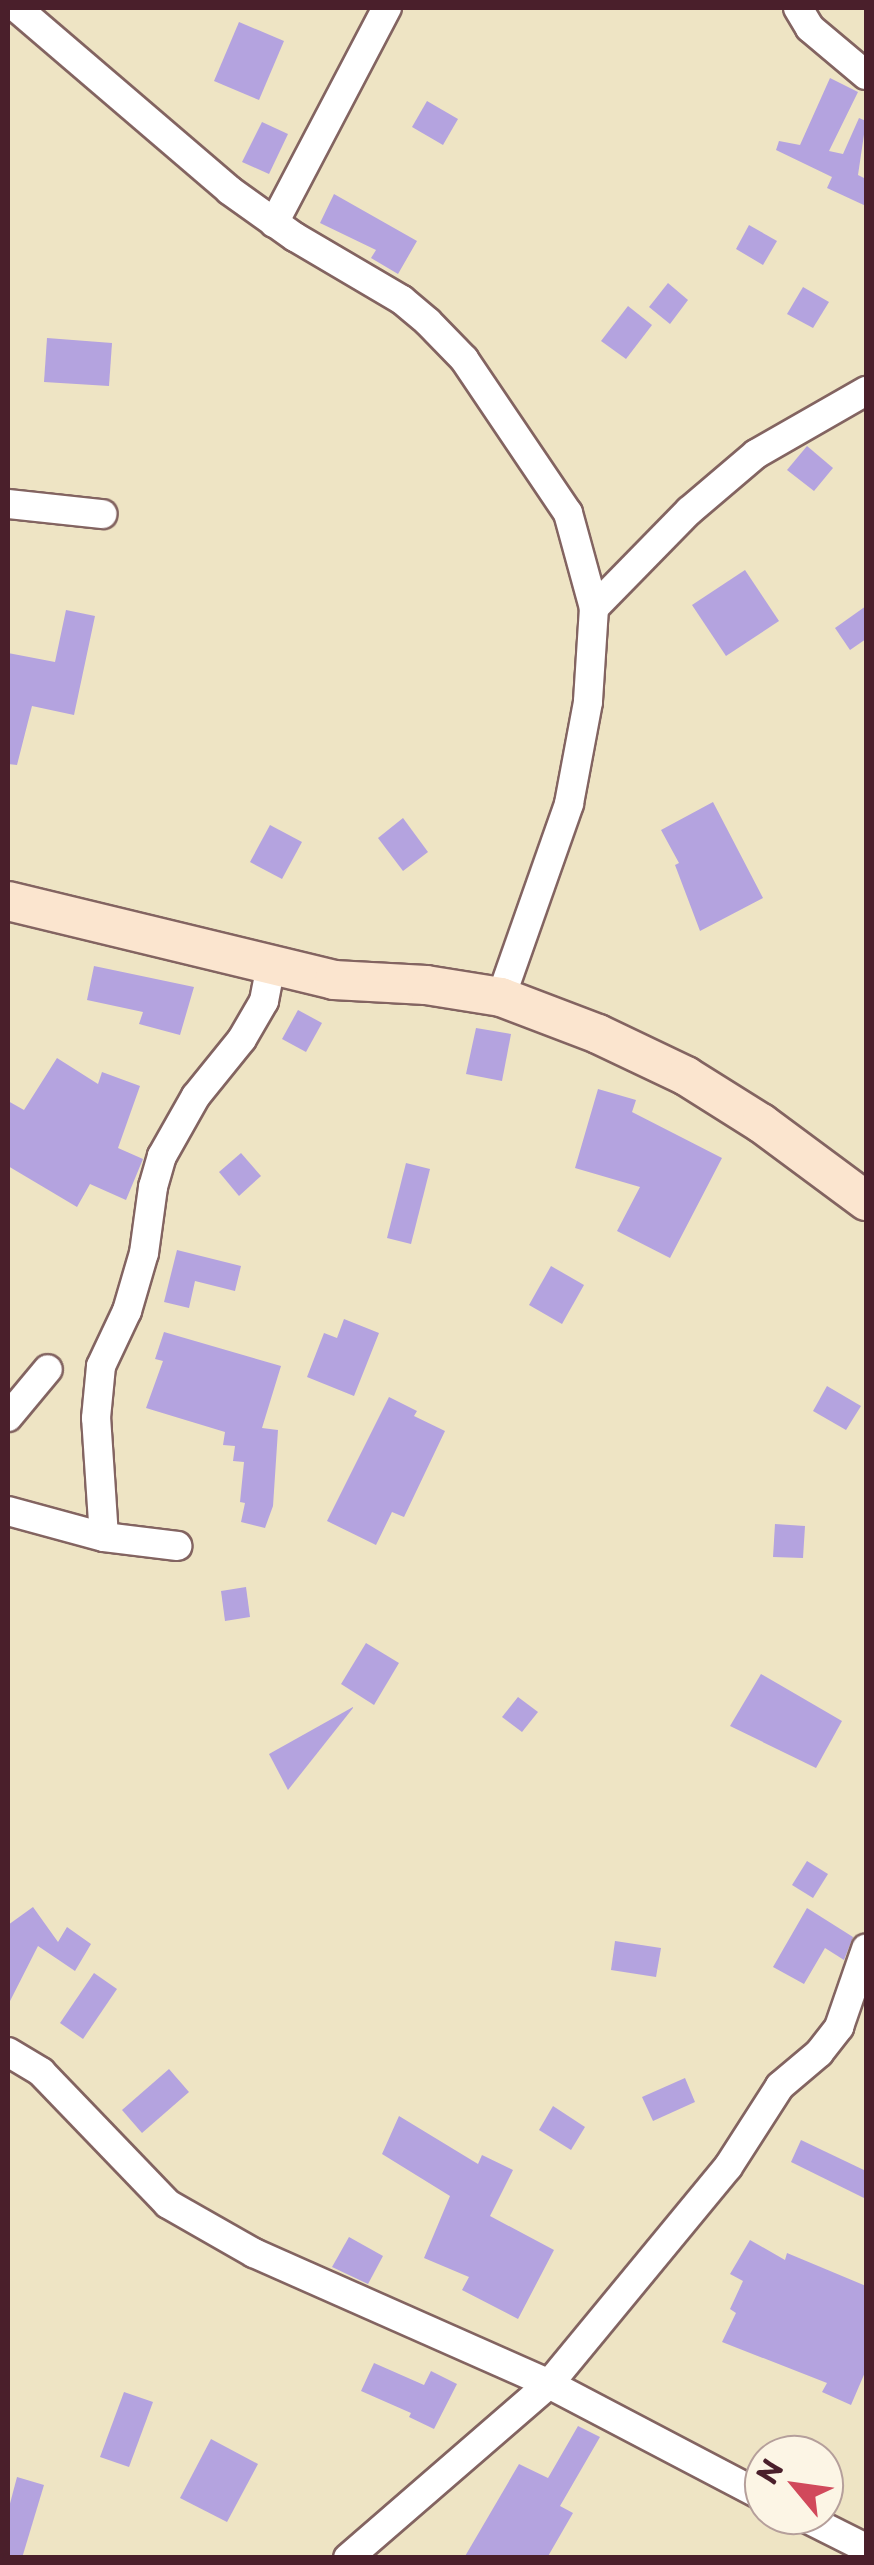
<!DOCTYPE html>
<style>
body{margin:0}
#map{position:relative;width:874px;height:2565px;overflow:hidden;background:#eee4c4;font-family:"Playpen Sans",sans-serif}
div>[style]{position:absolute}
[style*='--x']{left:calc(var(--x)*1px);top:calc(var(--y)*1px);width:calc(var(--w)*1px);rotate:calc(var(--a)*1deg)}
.building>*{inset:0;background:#b4a3df}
.roads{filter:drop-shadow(2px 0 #836461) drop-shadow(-2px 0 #836461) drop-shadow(0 2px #836461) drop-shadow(0 -2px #836461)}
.street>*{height:28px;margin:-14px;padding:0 14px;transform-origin:14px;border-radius:14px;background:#fff}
.secondary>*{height:38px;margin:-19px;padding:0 19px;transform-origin:19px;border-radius:19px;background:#fbe5cf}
span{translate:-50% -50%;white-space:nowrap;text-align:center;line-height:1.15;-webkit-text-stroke:8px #fcf5e5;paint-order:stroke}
.frame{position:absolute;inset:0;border:10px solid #4a1f2b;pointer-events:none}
.north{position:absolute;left:744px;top:2435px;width:100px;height:100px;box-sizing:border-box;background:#fcf5e5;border:2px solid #b59f9b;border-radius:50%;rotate:299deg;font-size:28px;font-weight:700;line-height:40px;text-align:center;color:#4a1f2b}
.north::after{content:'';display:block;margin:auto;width:35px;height:45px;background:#d1495b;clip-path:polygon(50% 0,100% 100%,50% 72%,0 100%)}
</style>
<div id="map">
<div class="building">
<div style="clip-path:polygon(239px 22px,284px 41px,259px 100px,214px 81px)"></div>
<div style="clip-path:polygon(830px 78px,858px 92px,829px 151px,843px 154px,859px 118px,866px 121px,858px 175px,866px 179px,866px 206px,827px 188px,832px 177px,776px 150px,779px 141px,800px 145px)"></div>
<div style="clip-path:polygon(427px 101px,458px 119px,443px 145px,412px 127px)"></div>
<div style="clip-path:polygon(262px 122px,288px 134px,269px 174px,242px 162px)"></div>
<div style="clip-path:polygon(334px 194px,417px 241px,398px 274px,371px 258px,376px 250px,320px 223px)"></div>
<div style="clip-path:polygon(749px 225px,777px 241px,763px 265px,736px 249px)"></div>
<div style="clip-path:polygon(668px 283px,688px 300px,670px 324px,649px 307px)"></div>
<div style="clip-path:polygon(803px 287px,829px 302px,813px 328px,787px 314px)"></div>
<div style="clip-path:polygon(628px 306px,652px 325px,626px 359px,601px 341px)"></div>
<div style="clip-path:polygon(47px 338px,112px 343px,109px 386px,44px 382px)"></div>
<div style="clip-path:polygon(807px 446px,833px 468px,814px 491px,787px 470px)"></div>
<div style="clip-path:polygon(745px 570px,779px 621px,726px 656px,692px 605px)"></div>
<div style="clip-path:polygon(866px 606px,866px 639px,850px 650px,835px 628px)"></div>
<div style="clip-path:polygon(66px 610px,95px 616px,74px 715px,32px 706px,17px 765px,8px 764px,8px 653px,55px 662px)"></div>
<div style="clip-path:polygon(713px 802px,763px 898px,700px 931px,675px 865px,679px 863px,661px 830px)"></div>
<div style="clip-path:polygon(403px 818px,428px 852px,403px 871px,378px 838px)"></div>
<div style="clip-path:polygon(270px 825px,302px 842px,282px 879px,250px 862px)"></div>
<div style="clip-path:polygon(94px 966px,194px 987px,180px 1035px,139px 1024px,143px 1012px,87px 1000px)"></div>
<div style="clip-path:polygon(298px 1010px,322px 1023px,306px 1052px,282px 1039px)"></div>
<div style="clip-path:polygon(476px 1028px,511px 1034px,502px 1081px,466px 1074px)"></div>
<div style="clip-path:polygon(57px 1058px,98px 1084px,102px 1072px,140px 1086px,118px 1148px,143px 1159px,126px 1200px,90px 1184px,77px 1207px,8px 1166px,8px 1101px,24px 1110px)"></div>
<div style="clip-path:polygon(598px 1089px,636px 1100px,632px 1112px,722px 1158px,670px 1258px,617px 1231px,640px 1187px,575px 1168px)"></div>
<div style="clip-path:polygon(241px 1153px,261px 1176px,239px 1196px,219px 1172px)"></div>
<div style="clip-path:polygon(406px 1163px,430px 1169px,411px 1244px,387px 1238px)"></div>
<div style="clip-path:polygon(177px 1250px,241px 1266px,235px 1291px,195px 1281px,189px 1308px,164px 1302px)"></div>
<div style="clip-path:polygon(551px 1266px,584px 1285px,562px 1324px,529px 1305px)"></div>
<div style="clip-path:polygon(344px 1319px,379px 1333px,354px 1396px,307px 1377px,324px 1333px,337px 1338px)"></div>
<div style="clip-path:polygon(164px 1332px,281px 1366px,262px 1428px,278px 1430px,273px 1506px,265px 1528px,241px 1522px,245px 1503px,240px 1502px,244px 1462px,233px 1461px,235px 1446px,223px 1445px,225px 1432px,146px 1408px,163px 1361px,155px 1359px)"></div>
<div style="clip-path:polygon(827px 1386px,861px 1406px,846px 1430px,813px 1411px)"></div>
<div style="clip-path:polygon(389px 1397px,417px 1411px,414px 1416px,445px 1431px,404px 1517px,392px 1512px,376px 1545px,327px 1521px)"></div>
<div style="clip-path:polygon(775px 1524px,805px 1526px,803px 1558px,773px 1557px)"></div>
<div style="clip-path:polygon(246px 1587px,250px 1617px,225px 1621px,221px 1591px)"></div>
<div style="clip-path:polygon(366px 1643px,399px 1663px,374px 1705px,341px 1684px)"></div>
<div style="clip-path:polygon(761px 1674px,842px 1721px,816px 1768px,730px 1726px)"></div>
<div style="clip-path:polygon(518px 1697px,538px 1712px,522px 1732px,502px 1717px)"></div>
<div style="clip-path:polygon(353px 1707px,353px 1708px,288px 1790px,269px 1754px)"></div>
<div style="clip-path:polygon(807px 1861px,828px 1874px,813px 1898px,792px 1885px)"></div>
<div style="clip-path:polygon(33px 1907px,58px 1942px,67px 1927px,91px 1944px,75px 1971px,38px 1946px,8px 2005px,8px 1925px)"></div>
<div style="clip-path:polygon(807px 1908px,853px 1937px,844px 1960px,825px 1948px,804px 1984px,773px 1967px)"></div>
<div style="clip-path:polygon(615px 1941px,661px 1948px,656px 1977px,611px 1970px)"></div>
<div style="clip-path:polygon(94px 1973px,117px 1989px,83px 2039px,60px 2023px)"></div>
<div style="clip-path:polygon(169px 2069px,189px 2092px,142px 2133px,122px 2110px)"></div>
<div style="clip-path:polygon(685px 2078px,695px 2102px,653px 2121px,642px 2097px)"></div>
<div style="clip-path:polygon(553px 2106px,585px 2127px,571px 2150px,539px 2130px)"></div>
<div style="clip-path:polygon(399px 2116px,478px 2164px,482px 2155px,513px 2170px,490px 2216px,554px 2250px,518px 2319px,462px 2290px,469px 2277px,424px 2258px,450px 2196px,382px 2154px)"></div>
<div style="clip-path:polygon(801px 2140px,866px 2171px,866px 2199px,791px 2162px)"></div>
<div style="clip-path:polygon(349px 2237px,383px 2256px,368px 2284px,332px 2267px)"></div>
<div style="clip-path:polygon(750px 2240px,785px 2260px,787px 2253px,866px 2286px,866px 2370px,851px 2405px,822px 2392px,827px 2383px,722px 2342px,736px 2313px,730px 2309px,743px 2281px,730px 2274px)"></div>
<div style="clip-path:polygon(374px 2363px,424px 2385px,431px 2371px,457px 2384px,434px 2429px,409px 2417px,411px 2413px,361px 2391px)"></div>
<div style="clip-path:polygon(124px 2392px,153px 2402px,129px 2467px,100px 2457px)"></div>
<div style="clip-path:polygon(578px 2426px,600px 2437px,560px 2506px,573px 2513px,547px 2558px,464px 2558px,519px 2464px,548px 2478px)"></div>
<div style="clip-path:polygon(211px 2439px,258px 2464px,227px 2522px,180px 2498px)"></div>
<div style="clip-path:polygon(17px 2477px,44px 2485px,22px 2558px,8px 2558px,8px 2511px)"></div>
</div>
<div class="roads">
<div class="street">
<div style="--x:17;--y:8;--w:279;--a:40.6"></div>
<div style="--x:229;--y:190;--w:81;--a:35.5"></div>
<div style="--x:295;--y:237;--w:124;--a:30.5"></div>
<div style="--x:402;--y:300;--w:34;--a:40"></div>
<div style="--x:428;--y:322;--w:52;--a:45.8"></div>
<div style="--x:464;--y:359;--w:186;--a:56"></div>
<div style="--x:568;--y:513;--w:98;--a:74.7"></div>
<div style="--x:594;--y:608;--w:94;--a:93.7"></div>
<div style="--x:588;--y:702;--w:104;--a:100.6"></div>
<div style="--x:569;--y:804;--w:205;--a:109.4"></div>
<div style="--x:798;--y:8;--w:23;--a:59"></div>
<div style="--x:810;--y:28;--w:73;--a:40"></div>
<div style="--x:274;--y:223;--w:243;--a:-62.3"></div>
<div style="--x:8;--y:504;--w:95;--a:6.1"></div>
<div style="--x:594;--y:608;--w:136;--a:-45.6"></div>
<div style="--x:689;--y:511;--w:88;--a:-40.4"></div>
<div style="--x:756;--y:454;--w:127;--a:-29.8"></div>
<div style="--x:8;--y:1417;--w:62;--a:-50.2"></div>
<div style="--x:8;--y:1511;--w:99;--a:15.2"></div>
<div style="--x:104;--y:1537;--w:74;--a:7"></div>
<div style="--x:104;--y:1537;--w:119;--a:-93.8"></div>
<div style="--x:96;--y:1418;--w:52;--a:-84.5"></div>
<div style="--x:101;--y:1366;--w:61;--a:-64.7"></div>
<div style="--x:127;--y:1311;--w:60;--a:-73.7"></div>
<div style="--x:144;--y:1253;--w:67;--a:-82.2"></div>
<div style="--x:153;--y:1187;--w:32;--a:-74"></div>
<div style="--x:162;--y:1156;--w:69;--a:-60.5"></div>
<div style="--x:196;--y:1096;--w:73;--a:-51.1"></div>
<div style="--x:242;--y:1039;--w:44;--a:-59.9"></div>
<div style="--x:264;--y:1001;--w:37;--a:-79"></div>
<div style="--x:8;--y:2052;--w:39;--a:31"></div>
<div style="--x:41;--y:2072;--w:183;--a:46.1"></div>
<div style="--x:168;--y:2204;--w:99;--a:29.7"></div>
<div style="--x:254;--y:2253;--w:323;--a:23.9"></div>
<div style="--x:549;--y:2384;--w:243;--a:27.7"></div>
<div style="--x:800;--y:2515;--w:74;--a:26.6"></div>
<div style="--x:348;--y:2558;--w:266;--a:-40.9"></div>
<div style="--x:549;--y:2384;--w:281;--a:-50.5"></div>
<div style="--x:728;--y:2167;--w:96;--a:-57.3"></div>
<div style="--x:780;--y:2086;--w:51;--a:-40.2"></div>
<div style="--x:819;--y:2053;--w:33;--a:-52"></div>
<div style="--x:839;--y:2027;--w:83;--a:-70.9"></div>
</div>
<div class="secondary">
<div style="--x:8;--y:901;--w:335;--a:13.6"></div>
<div style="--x:334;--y:980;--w:92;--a:3.1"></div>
<div style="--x:426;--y:985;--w:76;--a:9.1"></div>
<div style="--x:501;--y:997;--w:104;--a:20.9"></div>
<div style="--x:598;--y:1034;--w:98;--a:25.5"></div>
<div style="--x:686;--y:1076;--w:89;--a:32.1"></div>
<div style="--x:761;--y:1123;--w:131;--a:36.6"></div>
</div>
</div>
<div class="frame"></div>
<div class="north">N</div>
</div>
